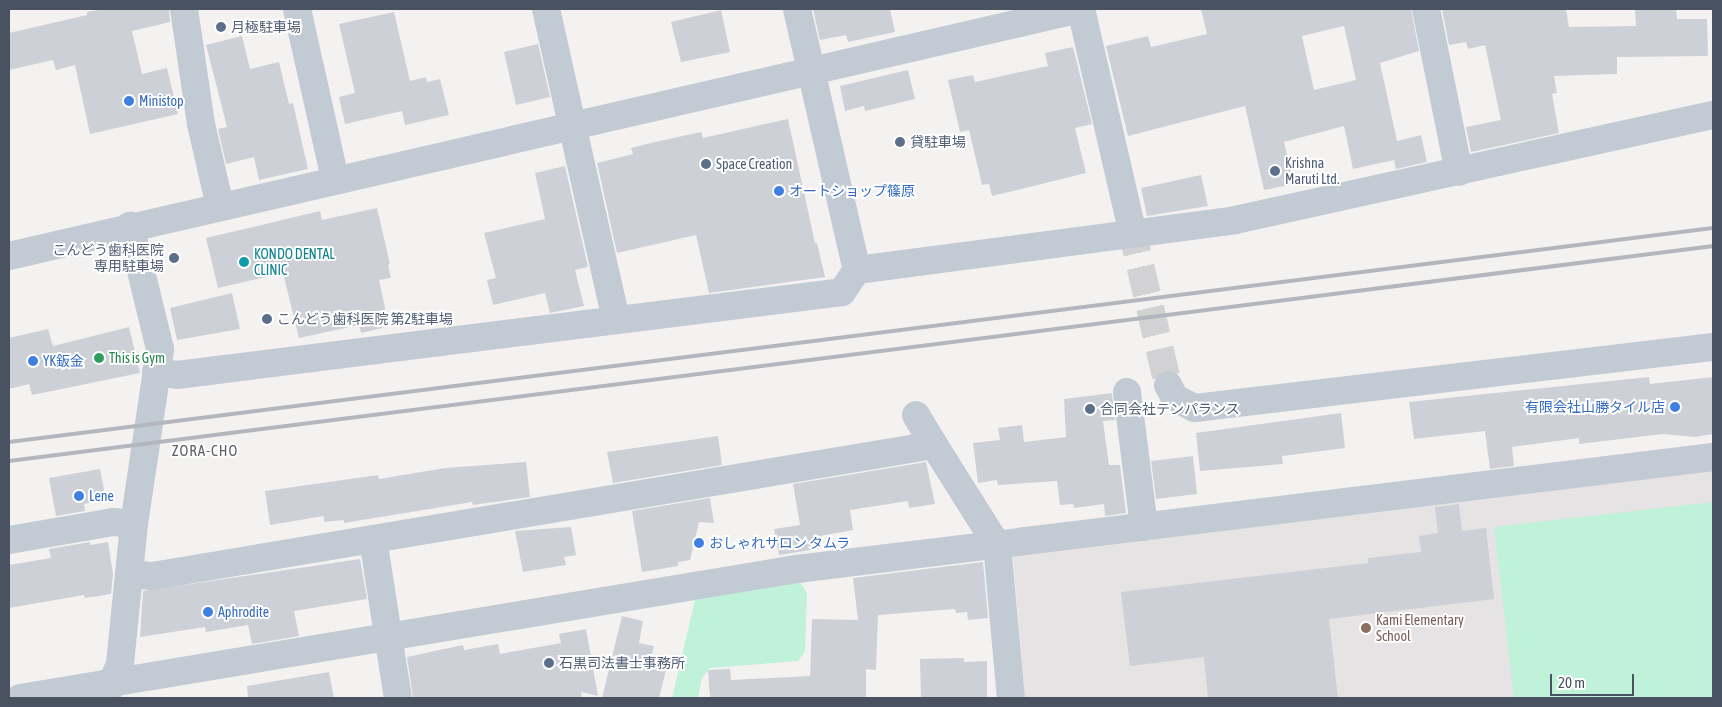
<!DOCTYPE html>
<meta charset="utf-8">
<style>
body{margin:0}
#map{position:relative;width:1722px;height:707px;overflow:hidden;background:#f4f2f1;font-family:"Asap Condensed","Noto Sans JP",sans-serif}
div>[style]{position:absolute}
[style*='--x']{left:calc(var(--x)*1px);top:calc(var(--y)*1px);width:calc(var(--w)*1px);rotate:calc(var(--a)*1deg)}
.education>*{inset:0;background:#e5e3e3}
.green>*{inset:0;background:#c0f1d9}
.building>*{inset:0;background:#cdd0d7}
.minor-tunnel>*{height:28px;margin-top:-14px;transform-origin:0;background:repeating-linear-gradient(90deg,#d2d2d4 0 28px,transparent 0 42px)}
.minor>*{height:28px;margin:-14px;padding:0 14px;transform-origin:14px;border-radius:14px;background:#c2cad3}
.tertiary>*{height:28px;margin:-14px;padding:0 14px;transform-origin:14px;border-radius:14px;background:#c2cad3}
.rail>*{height:4px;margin:-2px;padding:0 2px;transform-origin:2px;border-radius:2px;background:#b3b6bc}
.dots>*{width:14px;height:14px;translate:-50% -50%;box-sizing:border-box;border:2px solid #fff;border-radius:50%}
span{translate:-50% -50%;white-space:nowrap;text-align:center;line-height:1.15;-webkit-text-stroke:4px #fff;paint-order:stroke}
.service-label{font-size:14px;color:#4e5e75}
.left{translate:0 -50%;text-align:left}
.right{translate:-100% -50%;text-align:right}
.shop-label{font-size:14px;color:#366cbe}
.culture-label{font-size:14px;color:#0d838f}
.leisure-label{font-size:14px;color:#27864d}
.education-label{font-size:14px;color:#785e54}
.neighbourhood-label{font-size:15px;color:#5e6167;letter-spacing:1px}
.frame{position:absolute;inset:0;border:10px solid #485260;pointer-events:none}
.scale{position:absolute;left:1550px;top:674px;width:84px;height:22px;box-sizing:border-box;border:2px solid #485260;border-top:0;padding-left:6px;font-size:15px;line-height:18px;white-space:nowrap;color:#485260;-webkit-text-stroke:4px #fff;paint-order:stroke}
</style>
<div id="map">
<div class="education">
<div style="clip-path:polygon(1713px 467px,1713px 698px,1025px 698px,1013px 557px,1016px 553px)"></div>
</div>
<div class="green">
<div style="clip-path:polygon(1713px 502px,1713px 698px,1514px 698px,1494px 527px)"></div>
<div style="clip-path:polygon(799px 581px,807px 593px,805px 651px,798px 661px,710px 668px,702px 678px,698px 698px,672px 698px,695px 600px)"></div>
</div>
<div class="building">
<div style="clip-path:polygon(103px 9px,169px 9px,170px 22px,132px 31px,142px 74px,167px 68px,178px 114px,90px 134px,75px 65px,56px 70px,53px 60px,9px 70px,9px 33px,87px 15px,87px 12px)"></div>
<div style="clip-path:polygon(813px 9px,890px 9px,895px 32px,848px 42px,846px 35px,820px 40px)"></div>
<div style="clip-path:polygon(evenodd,1201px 9px,1411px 9px,1419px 51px,1380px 63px,1397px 141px,1421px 135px,1427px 162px,1396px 169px,1394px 160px,1353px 169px,1344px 126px,1284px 142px,1294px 184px,1264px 190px,1245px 106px,1128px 136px,1106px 46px,1148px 36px,1151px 47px,1207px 34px,1201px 9px,1344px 26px,1356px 80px,1314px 90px,1302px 36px,1344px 26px)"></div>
<div style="clip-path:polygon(1442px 9px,1566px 9px,1569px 27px,1636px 26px,1635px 9px,1676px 9px,1677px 19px,1707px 19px,1708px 56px,1617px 57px,1617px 74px,1554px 76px,1557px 93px,1552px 94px,1559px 133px,1471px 152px,1466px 127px,1501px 120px,1485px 45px,1468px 49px,1466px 42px,1449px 45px)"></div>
<div style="clip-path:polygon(721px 10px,730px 52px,681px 62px,671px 22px)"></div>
<div style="clip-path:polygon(394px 12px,410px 81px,426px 77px,427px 82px,440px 79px,449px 115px,405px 125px,402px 111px,345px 124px,339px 97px,355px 93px,339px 24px)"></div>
<div style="clip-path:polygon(242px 36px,250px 69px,279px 62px,289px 104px,293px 103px,308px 169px,259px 180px,254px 157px,226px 164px,218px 129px,227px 127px,206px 45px)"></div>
<div style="clip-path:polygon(538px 44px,550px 97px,516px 105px,504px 52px)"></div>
<div style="clip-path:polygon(1073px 47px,1092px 124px,1075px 128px,1086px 173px,992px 196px,989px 184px,982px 185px,969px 130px,960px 132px,948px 80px,973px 75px,975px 82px,1048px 66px,1045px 53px)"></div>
<div style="clip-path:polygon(908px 70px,915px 99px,865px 111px,864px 106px,845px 111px,840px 86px)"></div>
<div style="clip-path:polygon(788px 119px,815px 243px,817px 243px,825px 277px,709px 293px,696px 235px,617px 253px,597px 163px,633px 154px,631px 148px,655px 142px,701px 132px,703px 138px)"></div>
<div style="clip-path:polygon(565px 166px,588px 267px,575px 270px,584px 306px,550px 313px,545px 293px,493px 305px,487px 280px,496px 278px,484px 233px,545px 219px,535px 173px)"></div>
<div style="clip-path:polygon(1201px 175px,1208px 206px,1147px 216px,1141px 188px)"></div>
<div style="clip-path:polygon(377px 208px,390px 264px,388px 265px,391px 278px,379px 280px,387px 317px,380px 318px,382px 328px,361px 333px,359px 325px,299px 338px,283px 273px,218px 288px,206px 238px,320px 211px,322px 220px)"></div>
<div style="clip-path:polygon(232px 293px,240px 329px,177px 340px,170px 308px)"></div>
<div style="clip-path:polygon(129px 327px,140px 373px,32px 395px,29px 384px,9px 389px,9px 338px,48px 329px,53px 346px)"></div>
<div style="clip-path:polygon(1649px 377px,1650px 384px,1713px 377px,1713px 434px,1695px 437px,1663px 434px,1579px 444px,1579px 438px,1512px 447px,1514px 466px,1490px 469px,1485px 431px,1414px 439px,1409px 402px)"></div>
<div style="clip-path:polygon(1112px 393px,1115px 420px,1103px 421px,1109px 465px,1120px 465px,1126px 513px,1105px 516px,1104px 504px,1074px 508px,1073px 504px,1060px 505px,1057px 481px,998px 485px,997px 480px,978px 483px,973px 443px,1000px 440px,998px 428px,1022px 425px,1024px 442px,1066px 437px,1064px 399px)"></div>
<div style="clip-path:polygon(1341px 413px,1345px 448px,1282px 456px,1283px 464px,1200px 471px,1196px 433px)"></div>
<div style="clip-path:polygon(718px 436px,722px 465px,613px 483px,607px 452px)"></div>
<div style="clip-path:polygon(1193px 456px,1197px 494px,1156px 499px,1151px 461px)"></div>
<div style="clip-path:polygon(526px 462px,530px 497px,473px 505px,472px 502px,344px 523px,344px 520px,324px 522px,324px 516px,270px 525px,265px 491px,378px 475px,379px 479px,445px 468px)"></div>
<div style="clip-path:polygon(926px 462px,935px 504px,909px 508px,908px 501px,850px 510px,853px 530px,814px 537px,817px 549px,779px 555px,774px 529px,800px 525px,793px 484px)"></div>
<div style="clip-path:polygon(100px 469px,106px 500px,84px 504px,85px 511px,56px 516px,49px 478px)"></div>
<div style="clip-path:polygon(710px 498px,714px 523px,699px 522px,690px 560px,678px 562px,678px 566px,642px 572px,632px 511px)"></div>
<div style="clip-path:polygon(1459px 504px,1462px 531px,1486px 528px,1494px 599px,1329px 619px,1338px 698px,1208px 698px,1204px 657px,1130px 666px,1121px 592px,1368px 563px,1368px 558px,1421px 552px,1419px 536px,1438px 533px,1435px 507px)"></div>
<div style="clip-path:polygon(571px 527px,576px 555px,564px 557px,566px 565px,523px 572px,515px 531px)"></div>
<div style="clip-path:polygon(90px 542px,90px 545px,108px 542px,113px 574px,111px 594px,85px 598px,84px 595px,9px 608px,9px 565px,51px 558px,49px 549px)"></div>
<div style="clip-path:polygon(360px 559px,367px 599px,294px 611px,299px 636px,252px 644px,248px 625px,206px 632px,205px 627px,140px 637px,143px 591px)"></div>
<div style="clip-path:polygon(983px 562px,988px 618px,968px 620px,967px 612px,956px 613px,955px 609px,878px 615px,876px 670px,866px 669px,866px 698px,710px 698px,708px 670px,730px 669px,731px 680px,810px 676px,812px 619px,858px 620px,853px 578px)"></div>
<div style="clip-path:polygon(622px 616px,643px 621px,639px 643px,654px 646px,649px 666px,666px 670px,659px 698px,602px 698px)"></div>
<div style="clip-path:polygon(586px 629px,598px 696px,581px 692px,582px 698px,413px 698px,407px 657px,463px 645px,464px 650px,498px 644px,500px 654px,561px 643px,559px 634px)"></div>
<div style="clip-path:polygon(964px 658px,964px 662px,987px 661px,987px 698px,921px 698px,920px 659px)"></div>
<div style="clip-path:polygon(329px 672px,334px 698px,248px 698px,247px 686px)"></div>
</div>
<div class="minor-tunnel">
<div style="--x:1131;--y:226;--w:163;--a:76.9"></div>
</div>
<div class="minor">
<div style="--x:184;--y:9;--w:116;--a:81.6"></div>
<div style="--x:201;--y:124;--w:84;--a:77"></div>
<div style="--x:297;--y:9;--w:174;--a:77.4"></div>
<div style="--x:546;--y:9;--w:319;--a:77.3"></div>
<div style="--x:797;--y:9;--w:268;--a:77.1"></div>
<div style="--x:1081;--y:9;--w:223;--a:77"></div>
<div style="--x:1426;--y:9;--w:166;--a:78.6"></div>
<div style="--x:156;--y:372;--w:21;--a:8"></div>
<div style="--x:177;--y:375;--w:670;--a:-7.11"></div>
<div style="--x:842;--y:292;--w:27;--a:-56"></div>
<div style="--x:857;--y:270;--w:381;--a:-7.5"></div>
<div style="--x:1235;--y:220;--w:489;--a:-12.4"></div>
<div style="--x:1168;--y:385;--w:15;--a:62"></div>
<div style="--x:1175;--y:398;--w:22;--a:27"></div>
<div style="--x:1195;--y:408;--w:522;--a:-6.72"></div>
<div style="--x:1127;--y:392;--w:136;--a:82.8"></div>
<div style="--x:916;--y:415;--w:35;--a:59"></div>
<div style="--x:373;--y:539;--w:161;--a:81.1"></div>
<div style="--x:9;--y:540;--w:106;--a:-9.8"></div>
<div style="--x:113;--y:522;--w:21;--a:5"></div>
<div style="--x:129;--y:574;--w:23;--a:5"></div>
<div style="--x:152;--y:576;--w:793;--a:-9.51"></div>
<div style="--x:934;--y:445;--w:118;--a:57.8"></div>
<div style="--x:997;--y:545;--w:154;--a:84.8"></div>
<div style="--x:106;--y:697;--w:36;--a:-67"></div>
<div style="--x:120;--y:664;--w:141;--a:-84.3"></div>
<div style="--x:134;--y:524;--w:177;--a:-81.5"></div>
<div style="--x:160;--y:349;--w:127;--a:-103.7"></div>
<div style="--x:20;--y:698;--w:788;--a:-9.43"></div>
<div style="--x:797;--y:569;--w:923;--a:-6.97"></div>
</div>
<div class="tertiary">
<div style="--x:9;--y:256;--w:1100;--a:-12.98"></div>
</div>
<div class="rail">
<div style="--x:9;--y:442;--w:1717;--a:-7.16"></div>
<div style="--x:9;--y:461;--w:1718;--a:-7.19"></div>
</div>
<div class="dots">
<div style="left:221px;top:27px;background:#5c6f8a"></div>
<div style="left:129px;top:101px;background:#3f7fe0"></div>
<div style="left:900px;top:142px;background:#5c6f8a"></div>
<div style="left:706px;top:164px;background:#5c6f8a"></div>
<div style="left:1275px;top:171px;background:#5c6f8a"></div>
<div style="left:779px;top:191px;background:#3f7fe0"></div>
<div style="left:174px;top:258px;background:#5c6f8a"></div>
<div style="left:244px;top:262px;background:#0f9aa8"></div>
<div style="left:267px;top:319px;background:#5c6f8a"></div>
<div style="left:99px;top:358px;background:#2e9e5b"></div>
<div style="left:33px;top:361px;background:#3f7fe0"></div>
<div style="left:1675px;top:407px;background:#3f7fe0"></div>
<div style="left:1090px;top:409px;background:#5c6f8a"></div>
<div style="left:79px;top:496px;background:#3f7fe0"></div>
<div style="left:699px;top:543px;background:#3f7fe0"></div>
<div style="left:208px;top:612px;background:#3f7fe0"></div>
<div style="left:1366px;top:628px;background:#8d6e63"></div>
<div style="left:549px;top:663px;background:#5c6f8a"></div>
</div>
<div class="service-label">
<span class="left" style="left:231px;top:27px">月極駐車場</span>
<span class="left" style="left:910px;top:142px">貸駐車場</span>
<span class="left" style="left:1285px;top:171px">Krishna<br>Maruti Ltd.</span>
<span class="left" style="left:716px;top:164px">Space Creation</span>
<span class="right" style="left:164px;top:258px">こんどう歯科医院<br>専用駐車場</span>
<span class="left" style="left:277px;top:319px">こんどう歯科医院 第2駐車場</span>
<span class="left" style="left:1100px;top:409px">合同会社テンパランス</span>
<span class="left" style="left:559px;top:663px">石黒司法書士事務所</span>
</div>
<div class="shop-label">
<span class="left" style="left:139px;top:101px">Ministop</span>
<span class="left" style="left:789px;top:191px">オートショップ篠原</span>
<span class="left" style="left:43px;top:361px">YK鈑金</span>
<span class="right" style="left:1665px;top:407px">有限会社山勝タイル店</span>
<span class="left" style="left:89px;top:496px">Lene</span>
<span class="left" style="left:709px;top:543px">おしゃれサロン タムラ</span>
<span class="left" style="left:218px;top:612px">Aphrodite</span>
</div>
<div class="culture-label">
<span class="left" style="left:254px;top:262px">KONDO DENTAL<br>CLINIC</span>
</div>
<div class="leisure-label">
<span class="left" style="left:109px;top:358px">This is Gym</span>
</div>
<div class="education-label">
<span class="left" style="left:1376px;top:628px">Kami Elementary<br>School</span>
</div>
<div class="neighbourhood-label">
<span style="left:205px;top:451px">ZORA-CHO</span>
</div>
<div class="frame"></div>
<div class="scale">20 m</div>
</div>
